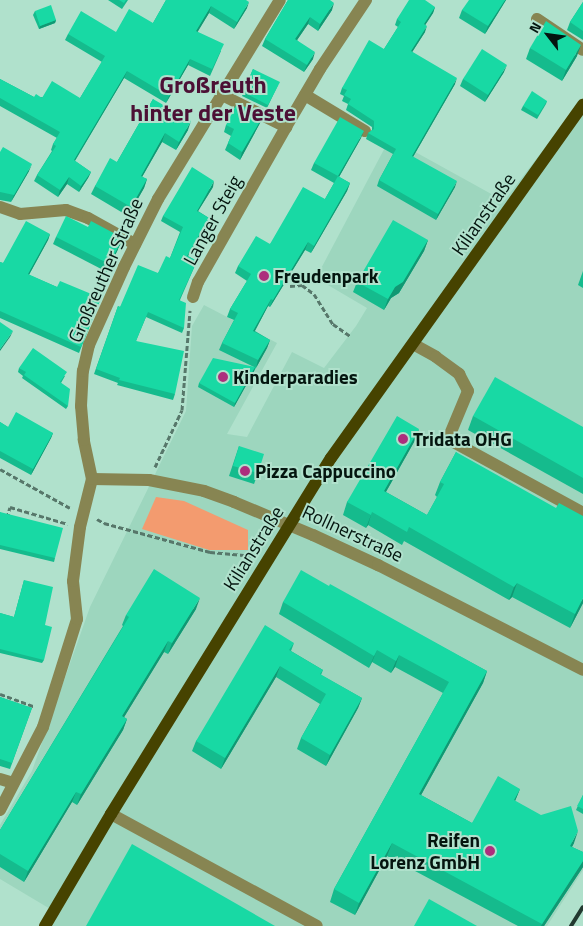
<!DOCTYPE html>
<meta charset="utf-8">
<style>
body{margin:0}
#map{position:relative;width:583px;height:926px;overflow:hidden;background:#b0e1cc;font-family:"Titillium Web",sans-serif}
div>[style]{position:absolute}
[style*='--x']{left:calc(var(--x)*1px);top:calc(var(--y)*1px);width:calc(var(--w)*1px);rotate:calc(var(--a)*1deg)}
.built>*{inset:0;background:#9dd6be}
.green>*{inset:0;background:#f39b6f}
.path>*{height:3px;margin-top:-1.5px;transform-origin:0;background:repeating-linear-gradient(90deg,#57776a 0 5px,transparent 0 7.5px)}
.minor>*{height:12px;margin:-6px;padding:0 6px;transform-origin:6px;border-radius:6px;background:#878552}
.major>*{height:12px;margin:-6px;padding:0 6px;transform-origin:6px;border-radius:6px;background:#464300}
.rail>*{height:4px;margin:-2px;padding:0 2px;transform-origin:2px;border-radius:2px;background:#223930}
.wall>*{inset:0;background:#15bb8d}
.shaded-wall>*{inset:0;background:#119873}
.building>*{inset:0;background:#18d9a4}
.dots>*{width:14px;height:14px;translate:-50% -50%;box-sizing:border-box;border:2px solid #b0e1cc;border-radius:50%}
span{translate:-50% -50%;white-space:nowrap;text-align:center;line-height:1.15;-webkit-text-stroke:4px #b0e1cc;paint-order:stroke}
.street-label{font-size:19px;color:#04150f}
.poi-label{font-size:19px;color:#04150f;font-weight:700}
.left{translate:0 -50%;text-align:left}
.right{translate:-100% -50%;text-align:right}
.district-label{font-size:24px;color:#4c1035;font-weight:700}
.north{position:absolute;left:523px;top:10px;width:50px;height:50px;-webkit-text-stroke:4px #b0e1cc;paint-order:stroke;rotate:300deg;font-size:14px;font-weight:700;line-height:20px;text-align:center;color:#04150f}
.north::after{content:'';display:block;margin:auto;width:18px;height:22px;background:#04150f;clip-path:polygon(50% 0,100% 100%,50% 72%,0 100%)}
</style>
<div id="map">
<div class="built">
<div style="clip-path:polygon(583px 98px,583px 870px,547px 926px,50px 926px,57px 913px,0 879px,0 825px,32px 771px,90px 607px,186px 411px,192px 326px,204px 305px,277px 343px,227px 434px,247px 437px,292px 352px,324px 368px,356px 326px,367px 308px,316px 278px,390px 138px,504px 201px)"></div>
</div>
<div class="green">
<div style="clip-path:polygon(156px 497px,184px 501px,248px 530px,248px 550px,209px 550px,142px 529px)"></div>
</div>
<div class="path">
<div style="--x:290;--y:286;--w:12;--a:-5"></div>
<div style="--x:302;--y:285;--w:15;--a:37"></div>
<div style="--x:314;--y:294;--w:36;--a:58"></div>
<div style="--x:333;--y:324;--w:21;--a:35"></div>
<div style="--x:155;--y:467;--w:63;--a:-64.7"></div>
<div style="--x:182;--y:410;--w:100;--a:-85.4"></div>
<div style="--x:0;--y:469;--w:80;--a:29.1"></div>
<div style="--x:7;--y:518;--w:11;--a:-75"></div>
<div style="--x:10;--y:507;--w:60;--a:16.3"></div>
<div style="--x:97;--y:519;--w:8;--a:30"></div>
<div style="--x:104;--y:523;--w:110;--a:15.3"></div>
<div style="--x:210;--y:552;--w:45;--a:5.1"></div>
<div style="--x:0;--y:694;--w:37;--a:20"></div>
</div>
<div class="minor">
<div style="--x:537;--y:19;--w:55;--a:34"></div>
<div style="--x:222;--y:95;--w:72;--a:26.6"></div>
<div style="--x:305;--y:95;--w:70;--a:31"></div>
<div style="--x:0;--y:207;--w:21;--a:19"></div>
<div style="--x:20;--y:214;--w:46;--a:-5"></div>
<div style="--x:66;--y:210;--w:23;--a:20"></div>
<div style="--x:88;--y:218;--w:54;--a:29"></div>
<div style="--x:193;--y:297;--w:16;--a:-72"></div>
<div style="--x:198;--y:282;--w:178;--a:-60.4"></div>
<div style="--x:286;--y:127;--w:67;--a:-59.6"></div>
<div style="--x:320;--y:69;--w:83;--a:-56.3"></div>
<div style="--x:413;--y:344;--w:26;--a:29"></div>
<div style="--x:436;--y:357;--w:29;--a:36"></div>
<div style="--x:459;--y:374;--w:19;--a:62"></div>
<div style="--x:468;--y:391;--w:52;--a:112.6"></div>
<div style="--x:448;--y:439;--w:154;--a:28.7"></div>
<div style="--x:92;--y:479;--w:57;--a:1"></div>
<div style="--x:149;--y:480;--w:56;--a:11.3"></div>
<div style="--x:204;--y:491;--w:32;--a:20"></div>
<div style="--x:234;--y:502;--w:86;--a:22.7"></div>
<div style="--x:313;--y:535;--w:72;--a:24.8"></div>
<div style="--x:378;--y:565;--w:230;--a:27.1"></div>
<div style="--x:0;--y:779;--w:14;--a:17"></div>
<div style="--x:0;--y:810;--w:93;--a:-62.6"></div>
<div style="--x:43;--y:727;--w:113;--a:-72.5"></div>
<div style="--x:77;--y:619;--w:38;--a:-96"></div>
<div style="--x:73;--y:581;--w:54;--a:-82.6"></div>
<div style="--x:80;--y:527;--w:49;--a:-76"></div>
<div style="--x:92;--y:479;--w:40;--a:-102"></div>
<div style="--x:84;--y:440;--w:34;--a:-95"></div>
<div style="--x:81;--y:406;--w:35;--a:-87"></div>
<div style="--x:83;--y:371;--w:27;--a:-77"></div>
<div style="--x:89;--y:345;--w:85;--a:-65.8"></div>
<div style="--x:124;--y:267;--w:76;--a:-63.4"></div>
<div style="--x:158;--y:199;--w:233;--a:-58.5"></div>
<div style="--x:111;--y:814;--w:234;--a:28.5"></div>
</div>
<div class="major">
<div style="--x:45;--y:926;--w:130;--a:-59.5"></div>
<div style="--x:111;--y:814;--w:418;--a:-58.3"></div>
<div style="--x:331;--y:458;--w:434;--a:-54.5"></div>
</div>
<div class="rail">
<div style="--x:571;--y:926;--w:22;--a:-58"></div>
</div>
<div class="wall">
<div style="clip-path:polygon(108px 0,128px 0,122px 9px)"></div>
<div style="clip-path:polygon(166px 0,247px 8px,234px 29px,209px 13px,197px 32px,221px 51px,210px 76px,188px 65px,166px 103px,124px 78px,75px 161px,91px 172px,88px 178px,79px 192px,67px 184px,58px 197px,34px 181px,37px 175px,52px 151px,51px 150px,53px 144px,57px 138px,0 106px,0 79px,34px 97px,80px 98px,102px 62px,65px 40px,68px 34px,116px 32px,153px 23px)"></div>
<div style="clip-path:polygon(288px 0,332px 10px,318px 31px,308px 24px,297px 40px,313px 59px,304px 72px,262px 46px,265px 39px)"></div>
<div style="clip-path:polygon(506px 0,485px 34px,459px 18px,462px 10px)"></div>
<div style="clip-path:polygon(583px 2px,583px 40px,567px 30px,570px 22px)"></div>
<div style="clip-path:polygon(435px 7px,433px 13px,425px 25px,425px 32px,412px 52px,455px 84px,413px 157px,455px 187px,436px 220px,377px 186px,379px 180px,393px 154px,366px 139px,368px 133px,372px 130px,372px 127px,346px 110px,348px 104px,342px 101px,344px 96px,340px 94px,342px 88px,384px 49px,398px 27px,395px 25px,397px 19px)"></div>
<div style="clip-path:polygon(35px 11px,56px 20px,55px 23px,39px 29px,33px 15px)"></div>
<div style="clip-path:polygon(530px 48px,577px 56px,562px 81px,526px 59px)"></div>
<div style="clip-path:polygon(253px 69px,278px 85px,267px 108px,242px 96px)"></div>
<div style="clip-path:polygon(504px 72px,485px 102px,460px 86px,463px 79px)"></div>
<div style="clip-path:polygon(153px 99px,188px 130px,176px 150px,162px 142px,142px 177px,147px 179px,144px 188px,128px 216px,91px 194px,95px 186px,117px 162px)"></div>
<div style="clip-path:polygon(547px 101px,546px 104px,537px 119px,521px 110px,523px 106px)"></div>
<div style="clip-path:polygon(263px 116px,260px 123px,240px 160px,225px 150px,231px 136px,224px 132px,226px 125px)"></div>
<div style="clip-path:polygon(361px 138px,339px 177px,350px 183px,347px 191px,311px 253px,305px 250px,270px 307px,268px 306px,255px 331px,270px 340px,267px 348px,234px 407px,198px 387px,199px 383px,254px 367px,219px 350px,222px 343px,234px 320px,227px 317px,230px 309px,247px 281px,235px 273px,238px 266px,270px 244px,325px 199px,334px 183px,311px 170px,314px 163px)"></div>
<div style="clip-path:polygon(0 152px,29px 171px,11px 202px,0 200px)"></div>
<div style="clip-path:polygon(213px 187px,198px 211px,209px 218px,207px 223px,188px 256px,197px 261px,180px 300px,184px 328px,182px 333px,146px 317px,136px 341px,175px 394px,173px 400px,117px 385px,118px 383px,94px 374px,118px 306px,120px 307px,158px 273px,170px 258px,180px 232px,161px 221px,163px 216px)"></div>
<div style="clip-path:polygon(88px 227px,123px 238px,120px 245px,107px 272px,53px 244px,56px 237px)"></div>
<div style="clip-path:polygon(50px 234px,48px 240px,29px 275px,57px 287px,101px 298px,79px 353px,0 318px,0 262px,3px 263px)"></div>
<div style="clip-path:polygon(428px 240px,424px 251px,399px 293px,391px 298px,384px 310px,353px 292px,357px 282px)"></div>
<div style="clip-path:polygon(583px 271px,583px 288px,578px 285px)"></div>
<div style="clip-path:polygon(19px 368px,65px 376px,61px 383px,68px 406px,66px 409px,22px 378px,23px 376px,18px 372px)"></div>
<div style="clip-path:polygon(473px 416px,583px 427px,583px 494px,468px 430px)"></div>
<div style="clip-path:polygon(0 422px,8px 427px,53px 433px,51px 438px,31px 475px,0 458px)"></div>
<div style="clip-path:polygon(419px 429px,414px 442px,386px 492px,427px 515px,437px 497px,435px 495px,440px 482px,456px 452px,583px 603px,570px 628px,512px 597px,509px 600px,404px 541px,402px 545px,368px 525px,366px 528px,343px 515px,347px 502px)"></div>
<div style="clip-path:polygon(239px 446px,258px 473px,254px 484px,229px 476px)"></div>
<div style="clip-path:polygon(0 512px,55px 558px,54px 562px,0 549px)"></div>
<div style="clip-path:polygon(24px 580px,45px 625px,44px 660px,42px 663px,0 653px,0 613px,14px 617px)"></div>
<div style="clip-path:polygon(329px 586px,487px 671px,483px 683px,421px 795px,472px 823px,520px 789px,515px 801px,574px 843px,572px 847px,583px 852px,583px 867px,544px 926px,518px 926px,387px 856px,355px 915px,330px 902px,334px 889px,443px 693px,395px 667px,391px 673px,372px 662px,369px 668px,279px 614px,283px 602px)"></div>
<div style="clip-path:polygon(196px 609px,168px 654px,164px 652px,124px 717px,127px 719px,123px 730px,77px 805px,72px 802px,24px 882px,0 867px,0 830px,123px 626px,122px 625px,126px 615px)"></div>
<div style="clip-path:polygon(294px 643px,291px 651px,323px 670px,321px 675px,362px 698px,358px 708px,326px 766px,297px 749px,301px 738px,320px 704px,276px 677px,221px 769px,192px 751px,196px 741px)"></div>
<div style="clip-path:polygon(0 697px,32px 708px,10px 769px,0 766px)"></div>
<div style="clip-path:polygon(583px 795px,583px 814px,576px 810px)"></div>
</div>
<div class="shaded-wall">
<div style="clip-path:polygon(505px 0,506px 0,485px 34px,488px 26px)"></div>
<div style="clip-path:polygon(249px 2px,247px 8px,234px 29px,237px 22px)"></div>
<div style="clip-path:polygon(334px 3px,332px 10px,318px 31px,320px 24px)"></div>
<div style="clip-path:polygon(211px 6px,209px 13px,194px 38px,196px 31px)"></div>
<div style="clip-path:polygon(435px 7px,433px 13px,422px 30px,424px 24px)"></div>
<div style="clip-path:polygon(310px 17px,308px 24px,293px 46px,295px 39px)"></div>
<div style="clip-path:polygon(56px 20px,55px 23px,39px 29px,40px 26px)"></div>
<div style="clip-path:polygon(427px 26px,425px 32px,409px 57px,411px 51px)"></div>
<div style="clip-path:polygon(581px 45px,577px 56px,562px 81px,566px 70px)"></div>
<div style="clip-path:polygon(315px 52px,313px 59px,304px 72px,307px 65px)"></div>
<div style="clip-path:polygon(190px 59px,188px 65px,166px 103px,169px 96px)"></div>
<div style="clip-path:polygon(507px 65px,504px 72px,485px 102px,488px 95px)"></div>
<div style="clip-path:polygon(127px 71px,124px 78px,71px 167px,74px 160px)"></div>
<div style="clip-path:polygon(457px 78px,455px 84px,410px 162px,412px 156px)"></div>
<div style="clip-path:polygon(263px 116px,260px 123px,240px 160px,242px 152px)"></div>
<div style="clip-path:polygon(191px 121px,188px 130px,176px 150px,179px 142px)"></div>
<div style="clip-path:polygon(364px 131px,361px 138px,335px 184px,338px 176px)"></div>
<div style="clip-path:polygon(165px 133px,162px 142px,138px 184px,141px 176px)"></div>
<div style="clip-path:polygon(32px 164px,29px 171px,11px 202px,14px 195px)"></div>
<div style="clip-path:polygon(91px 172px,88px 178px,79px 192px,81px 186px)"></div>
<div style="clip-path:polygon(69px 177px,67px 184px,58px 197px,60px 190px)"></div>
<div style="clip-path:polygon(147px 179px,144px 188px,128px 216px,131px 207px)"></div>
<div style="clip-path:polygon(214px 181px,213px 187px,195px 216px,197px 211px)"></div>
<div style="clip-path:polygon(457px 181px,455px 187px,436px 220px,438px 214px)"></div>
<div style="clip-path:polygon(350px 183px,347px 191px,311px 253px,314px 246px)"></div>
<div style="clip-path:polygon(209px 218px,207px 223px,185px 261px,187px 256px)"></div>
<div style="clip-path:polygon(50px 234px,48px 240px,26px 280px,28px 274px)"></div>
<div style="clip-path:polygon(123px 238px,120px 245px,107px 272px,109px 264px)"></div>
<div style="clip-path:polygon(428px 240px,424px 251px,399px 293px,391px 298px,384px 310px,388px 299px,395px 287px)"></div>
<div style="clip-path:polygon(308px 242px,305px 250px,270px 307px,273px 300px)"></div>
<div style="clip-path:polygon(271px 299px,268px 306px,251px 338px,253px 331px)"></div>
<div style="clip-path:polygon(13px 331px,10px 337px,0 351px,0 349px)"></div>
<div style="clip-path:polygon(270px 340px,267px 348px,256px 368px,258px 360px)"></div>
<div style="clip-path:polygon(255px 367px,254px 371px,234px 407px,235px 403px)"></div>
<div style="clip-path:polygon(419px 429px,414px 442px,379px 504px,384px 491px)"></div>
<div style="clip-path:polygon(53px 433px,51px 438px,31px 475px,33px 469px)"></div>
<div style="clip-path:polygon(372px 512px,368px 525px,366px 528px,371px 515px)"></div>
<div style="clip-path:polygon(517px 583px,512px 597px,509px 600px,514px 587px)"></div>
<div style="clip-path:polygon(200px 598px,196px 609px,168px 654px,172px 643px)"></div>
<div style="clip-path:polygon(583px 598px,583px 603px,570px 628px,575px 614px)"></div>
<div style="clip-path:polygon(168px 641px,164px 652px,118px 727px,122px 716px)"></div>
<div style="clip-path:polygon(377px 650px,372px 662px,369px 668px,374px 656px)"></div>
<div style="clip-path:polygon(399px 655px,395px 667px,391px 673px,396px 661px)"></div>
<div style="clip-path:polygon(280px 666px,276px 677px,221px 769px,225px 758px)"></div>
<div style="clip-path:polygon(487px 671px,483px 683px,415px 806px,419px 794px)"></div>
<div style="clip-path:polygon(362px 698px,358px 708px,326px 766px,330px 755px)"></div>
<div style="clip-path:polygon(127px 719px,123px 730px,77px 805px,81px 794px)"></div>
<div style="clip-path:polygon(520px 789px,515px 801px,514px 800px)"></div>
<div style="clip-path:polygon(76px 792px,72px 802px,24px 882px,28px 871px)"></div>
<div style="clip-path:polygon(578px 831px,574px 843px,566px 858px,570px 846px)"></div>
<div style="clip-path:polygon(392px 843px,387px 856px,355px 915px,359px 903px)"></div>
<div style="clip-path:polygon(583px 861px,583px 867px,544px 926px,541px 926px)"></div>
</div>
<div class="building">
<div style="clip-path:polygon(119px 0,126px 0,124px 3px)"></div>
<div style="clip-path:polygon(166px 0,246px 0,249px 2px,237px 22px,211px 6px,196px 31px,224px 44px,212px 69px,190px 59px,169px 96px,127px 71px,74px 160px,91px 172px,81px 186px,69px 177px,60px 190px,37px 175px,56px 146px,53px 144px,60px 132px,0 98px,0 79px,34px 97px,36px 94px,42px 98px,52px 81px,80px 98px,105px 56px,68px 34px,81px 11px,116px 32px,129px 9px,153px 23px)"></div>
<div style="clip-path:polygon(288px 0,330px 0,334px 3px,320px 24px,310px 17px,295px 39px,315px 52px,307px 65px,265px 39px)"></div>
<div style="clip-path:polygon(409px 0,425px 0,435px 7px,424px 24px,427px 26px,411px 51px,457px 78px,412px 156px,457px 181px,438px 214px,379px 180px,396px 149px,368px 133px,374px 129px,374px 121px,348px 104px,351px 99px,344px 95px,347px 90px,342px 88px,369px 40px,384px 49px,401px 22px,397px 19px)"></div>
<div style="clip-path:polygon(469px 0,505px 0,488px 26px,462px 10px)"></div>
<div style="clip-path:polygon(583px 2px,583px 31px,570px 22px)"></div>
<div style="clip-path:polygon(51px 5px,56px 20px,40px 26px,35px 11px)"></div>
<div style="clip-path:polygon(546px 21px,581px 45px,566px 70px,530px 48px)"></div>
<div style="clip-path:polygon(482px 49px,507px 65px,488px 95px,463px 79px)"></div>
<div style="clip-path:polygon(253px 69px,280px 82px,268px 105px,243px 92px)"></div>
<div style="clip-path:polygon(532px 91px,547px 101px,538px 115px,523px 106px)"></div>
<div style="clip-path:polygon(153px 99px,191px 121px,179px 142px,165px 133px,141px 176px,147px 179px,131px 207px,95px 186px,110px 158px,117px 162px)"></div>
<div style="clip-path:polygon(237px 103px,263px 116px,242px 152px,228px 143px,234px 129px,226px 125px)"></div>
<div style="clip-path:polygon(340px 117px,364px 131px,338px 176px,314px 163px)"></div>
<div style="clip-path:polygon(3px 147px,32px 164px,14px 195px,0 192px,0 152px)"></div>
<div style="clip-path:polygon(192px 167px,214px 181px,197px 211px,209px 218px,187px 256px,197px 261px,179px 300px,186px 303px,184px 328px,148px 312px,136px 341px,184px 351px,175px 394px,119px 380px,120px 378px,96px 369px,118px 306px,120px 307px,138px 265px,158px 273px,166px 256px,170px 258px,183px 227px,163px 216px)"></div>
<div style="clip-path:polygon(338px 176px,350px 183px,314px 246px,308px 242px,273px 300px,271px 299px,253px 331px,270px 340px,258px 360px,222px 343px,238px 313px,230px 309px,251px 274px,238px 266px,256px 236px,270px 244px,303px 187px,325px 199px)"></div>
<div style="clip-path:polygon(66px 216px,88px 227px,91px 221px,123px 238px,109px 264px,56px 237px)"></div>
<div style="clip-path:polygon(393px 220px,428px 240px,403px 282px,395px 287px,388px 299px,357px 282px)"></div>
<div style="clip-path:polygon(26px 221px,50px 234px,28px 274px,57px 287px,60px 281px,101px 298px,81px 347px,0 311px,0 262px,3px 263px)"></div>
<div style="clip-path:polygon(0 322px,13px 331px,0 349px)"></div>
<div style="clip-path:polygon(33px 348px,67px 372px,60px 382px,70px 389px,68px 406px,24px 375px,26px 372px,19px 368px)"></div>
<div style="clip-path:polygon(213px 358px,255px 367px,235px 403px,199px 383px)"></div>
<div style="clip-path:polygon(495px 377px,583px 427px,583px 478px,473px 416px)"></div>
<div style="clip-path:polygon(16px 412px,53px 433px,33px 469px,0 451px,0 422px,8px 427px)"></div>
<div style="clip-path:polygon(397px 416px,419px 429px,384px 491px,427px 515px,444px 484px,440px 482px,456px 452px,556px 508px,559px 503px,583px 516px,583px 598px,575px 614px,517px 583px,514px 587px,409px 527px,407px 532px,372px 512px,371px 515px,347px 502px)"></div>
<div style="clip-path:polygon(239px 446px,264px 454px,258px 473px,233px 466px)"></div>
<div style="clip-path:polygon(0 512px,63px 528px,55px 558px,0 545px)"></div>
<div style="clip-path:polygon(154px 569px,200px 598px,172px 643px,168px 641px,122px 716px,127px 719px,81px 794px,76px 792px,28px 871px,0 854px,0 830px,129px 617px,126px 615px)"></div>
<div style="clip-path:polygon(301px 570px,329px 586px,330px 584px,487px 671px,419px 794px,472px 823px,498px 776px,520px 789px,514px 800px,541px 815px,571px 806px,578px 831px,570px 846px,583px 852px,583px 861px,542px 924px,392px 843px,359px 903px,334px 889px,449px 682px,399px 655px,396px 661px,377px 650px,374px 656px,283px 602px)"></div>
<div style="clip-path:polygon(24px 580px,53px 587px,45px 625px,52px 627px,44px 660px,0 649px,0 613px,14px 617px)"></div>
<div style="clip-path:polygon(265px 625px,294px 643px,289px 650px,323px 670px,320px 674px,362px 698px,330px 755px,301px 738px,326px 694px,280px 666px,225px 758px,196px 741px)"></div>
<div style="clip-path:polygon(0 697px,32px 708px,12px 763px,0 759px)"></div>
<div style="clip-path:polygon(583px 795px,583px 809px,577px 806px)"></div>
<div style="clip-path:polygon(132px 844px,275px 926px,86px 926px)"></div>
<div style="clip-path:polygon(429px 899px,477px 926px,414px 926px)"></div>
</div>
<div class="dots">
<div style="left:264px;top:276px;background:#ad2e7d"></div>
<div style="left:223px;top:377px;background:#ad2e7d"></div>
<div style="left:403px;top:439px;background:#ad2e7d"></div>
<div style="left:245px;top:471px;background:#ad2e7d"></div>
<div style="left:490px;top:851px;background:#ad2e7d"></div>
</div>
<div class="street-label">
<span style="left:483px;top:214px;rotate:-55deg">Kilianstraße</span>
<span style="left:212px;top:220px;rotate:-61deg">Langer Steig</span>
<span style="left:105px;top:270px;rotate:-66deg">Großreuther Straße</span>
<span style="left:353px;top:533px;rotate:25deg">Rollnerstraße</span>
<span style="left:253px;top:548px;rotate:-58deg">Kilianstraße</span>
</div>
<div class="poi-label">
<span class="left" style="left:274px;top:276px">Freudenpark</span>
<span class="left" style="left:233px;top:377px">Kinderparadies</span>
<span class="left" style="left:413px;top:439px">Tridata OHG</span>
<span class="left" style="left:255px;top:471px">Pizza Cappuccino</span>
<span class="right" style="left:480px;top:851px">Reifen<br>Lorenz GmbH</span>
</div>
<div class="district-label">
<span style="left:213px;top:99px">Großreuth<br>hinter der Veste</span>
</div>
<div class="north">N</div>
</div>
